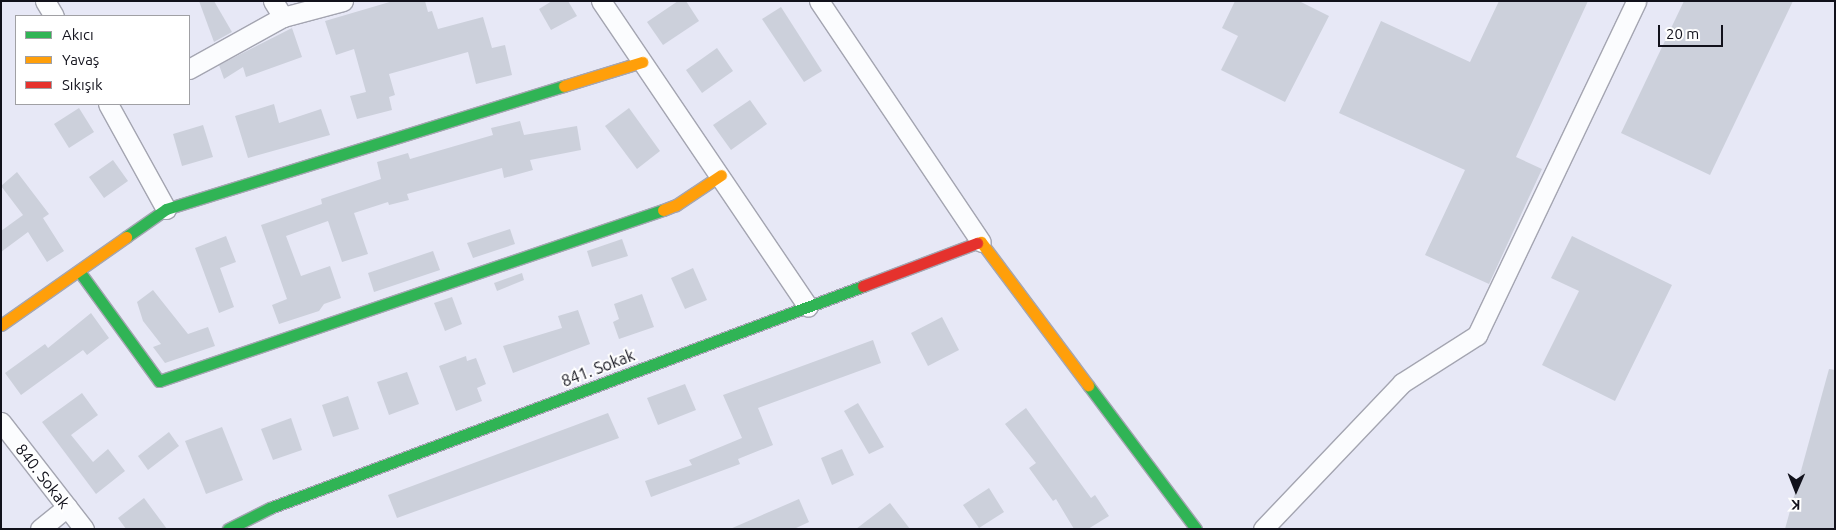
<!DOCTYPE html>
<meta charset="utf-8">
<style>
body{margin:0}
#map{position:relative;width:1836px;height:530px;overflow:hidden;background:#e7e8f6;font-family:Ubuntu,sans-serif}
div>[style]{position:absolute}
[style*='--x']{left:calc(var(--x)*1px);top:calc(var(--y)*1px);width:calc(var(--w)*1px);rotate:calc(var(--a)*1deg)}
.building>*{inset:0;background:#ccd0db}
.roads{filter:drop-shadow(1px 0 #a4a5b1) drop-shadow(-1px 0 #a4a5b1) drop-shadow(0 1px #a4a5b1) drop-shadow(0 -1px #a4a5b1)}
.street>*{height:19px;margin:-9.5px;padding:0 9.5px;transform-origin:9.5px;border-radius:9.5px;background:#fbfcfe}
.fast>*{height:11px;margin:-5.5px;padding:0 5.5px;transform-origin:5.5px;border-radius:5.5px;background:#30b455}
.slow>*{height:11px;margin:-5.5px;padding:0 5.5px;transform-origin:5.5px;border-radius:5.5px;background:#ff9f0a}
.jam>*{height:11px;margin:-5.5px;padding:0 5.5px;transform-origin:5.5px;border-radius:5.5px;background:#e5322d}
span{translate:-50% -50%;white-space:nowrap;text-align:center;line-height:1.15;-webkit-text-stroke:4px #fff;paint-order:stroke}
.street-label{font-size:16px;color:#11111b}
.frame{position:absolute;inset:0;border:2px solid #11111b;pointer-events:none}
.legend{position:absolute;left:15px;top:15px;width:175px;height:90px;box-sizing:border-box;background:#fff;border:1px solid #a0a0a4;margin:0;padding:6px 9px;list-style:none;font-size:15px;color:#11111b}
.legend li{display:flex;align-items:center;gap:10px;height:25px}
.legend b{width:25px;border:1px solid #a0a0a4}
.north{position:absolute;left:1771px;top:465px;width:50px;height:50px;-webkit-text-stroke:4px #fff;paint-order:stroke;rotate:181deg;font-size:14px;font-weight:700;line-height:20px;text-align:center;color:#11111b}
.north::after{content:'';display:block;margin:auto;width:18px;height:22px;background:#11111b;clip-path:polygon(50% 0,100% 100%,50% 72%,0 100%)}
.scale{position:absolute;left:1658px;top:25px;width:65px;height:22px;box-sizing:border-box;border:2px solid #11111b;border-top:0;padding-left:6px;font-size:15px;line-height:18px;white-space:nowrap;color:#11111b;-webkit-text-stroke:4px #fff;paint-order:stroke}
</style>
<div id="map">
<div class="building">
<div style="clip-path:polygon(199px 1px,214px 1px,232px 32px,214px 42px)"></div>
<div style="clip-path:polygon(393px 1px,425px 1px,428px 12px,432px 11px,438px 29px,483px 17px,492px 48px,505px 45px,512px 75px,476px 84px,468px 52px,389px 74px,395px 95px,389px 97px,392px 110px,357px 119px,350px 96px,366px 92px,354px 49px,336px 55px,325px 21px)"></div>
<div style="clip-path:polygon(552px 1px,568px 1px,577px 16px,551px 30px,539px 9px)"></div>
<div style="clip-path:polygon(678px 1px,686px 1px,699px 21px,663px 45px,647px 22px)"></div>
<div style="clip-path:polygon(1235px 1px,1299px 1px,1329px 16px,1285px 102px,1221px 70px,1238px 36px,1222px 28px)"></div>
<div style="clip-path:polygon(1499px 1px,1588px 1px,1516px 157px,1542px 169px,1489px 284px,1425px 255px,1465px 170px,1339px 113px,1381px 21px,1470px 62px)"></div>
<div style="clip-path:polygon(1684px 1px,1793px 1px,1710px 175px,1621px 133px)"></div>
<div style="clip-path:polygon(781px 7px,822px 71px,804px 82px,762px 19px)"></div>
<div style="clip-path:polygon(292px 28px,302px 57px,246px 77px,243px 67px,224px 79px,219px 65px)"></div>
<div style="clip-path:polygon(717px 48px,733px 71px,702px 93px,686px 70px)"></div>
<div style="clip-path:polygon(750px 100px,767px 124px,731px 150px,713px 125px)"></div>
<div style="clip-path:polygon(274px 104px,279px 123px,321px 109px,330px 135px,248px 158px,235px 116px)"></div>
<div style="clip-path:polygon(79px 108px,94px 132px,69px 148px,54px 124px)"></div>
<div style="clip-path:polygon(629px 108px,660px 151px,637px 169px,605px 126px)"></div>
<div style="clip-path:polygon(520px 121px,524px 135px,577px 126px,581px 150px,530px 160px,533px 170px,504px 178px,502px 168px,407px 194px,409px 200px,389px 205px,388px 202px,354px 213px,368px 254px,342px 262px,328px 221px,286px 236px,301px 276px,330px 266px,341px 298px,324px 304px,319px 311px,279px 324px,272px 305px,287px 299px,261px 225px,322px 204px,321px 199px,381px 179px,377px 162px,408px 153px,410px 159px,493px 135px,491px 128px)"></div>
<div style="clip-path:polygon(203px 125px,213px 157px,182px 166px,173px 134px)"></div>
<div style="clip-path:polygon(113px 160px,128px 181px,104px 198px,89px 177px)"></div>
<div style="clip-path:polygon(17px 172px,49px 214px,43px 218px,64px 251px,47px 262px,28px 232px,1px 252px,1px 231px,23px 215px,1px 186px)"></div>
<div style="clip-path:polygon(510px 229px,515px 244px,473px 258px,467px 243px)"></div>
<div style="clip-path:polygon(226px 236px,236px 262px,220px 268px,234px 307px,219px 313px,195px 248px)"></div>
<div style="clip-path:polygon(1572px 236px,1672px 285px,1615px 401px,1542px 365px,1579px 291px,1551px 278px)"></div>
<div style="clip-path:polygon(622px 239px,628px 256px,592px 267px,587px 251px)"></div>
<div style="clip-path:polygon(433px 251px,440px 270px,374px 292px,368px 273px)"></div>
<div style="clip-path:polygon(693px 268px,707px 300px,685px 309px,671px 278px)"></div>
<div style="clip-path:polygon(522px 273px,524px 280px,497px 291px,494px 283px)"></div>
<div style="clip-path:polygon(153px 290px,188px 334px,208px 327px,215px 346px,165px 363px,153px 347px,161px 344px,143px 321px,137px 302px)"></div>
<div style="clip-path:polygon(642px 294px,654px 327px,619px 339px,613px 322px,619px 319px,614px 304px)"></div>
<div style="clip-path:polygon(452px 297px,462px 324px,445px 331px,434px 303px)"></div>
<div style="clip-path:polygon(578px 310px,590px 344px,513px 373px,503px 346px,562px 328px,558px 316px)"></div>
<div style="clip-path:polygon(91px 313px,109px 338px,87px 355px,83px 350px,21px 395px,5px 373px,45px 344px,48px 348px)"></div>
<div style="clip-path:polygon(942px 317px,959px 350px,928px 366px,911px 333px)"></div>
<div style="clip-path:polygon(873px 340px,881px 363px,758px 408px,773px 445px,738px 459px,740px 464px,651px 497px,645px 481px,692px 465px,689px 460px,742px 438px,723px 395px)"></div>
<div style="clip-path:polygon(466px 356px,467px 361px,476px 358px,486px 384px,477px 388px,482px 401px,456px 411px,439px 366px)"></div>
<div style="clip-path:polygon(1829px 369px,1835px 370px,1835px 529px,1785px 529px)"></div>
<div style="clip-path:polygon(407px 372px,419px 404px,389px 415px,377px 382px)"></div>
<div style="clip-path:polygon(685px 384px,696px 410px,658px 425px,647px 398px)"></div>
<div style="clip-path:polygon(82px 393px,98px 415px,71px 435px,93px 462px,108px 449px,125px 471px,96px 494px,42px 422px)"></div>
<div style="clip-path:polygon(348px 396px,359px 429px,333px 437px,322px 405px)"></div>
<div style="clip-path:polygon(858px 403px,884px 447px,869px 454px,844px 411px)"></div>
<div style="clip-path:polygon(1026px 408px,1091px 498px,1095px 495px,1109px 516px,1088px 529px,1074px 529px,1056px 499px,1053px 501px,1029px 468px,1036px 463px,1005px 424px)"></div>
<div style="clip-path:polygon(608px 413px,619px 438px,397px 518px,388px 495px)"></div>
<div style="clip-path:polygon(291px 418px,302px 450px,273px 460px,261px 429px)"></div>
<div style="clip-path:polygon(222px 427px,243px 480px,206px 494px,185px 441px)"></div>
<div style="clip-path:polygon(169px 432px,179px 446px,148px 470px,138px 456px)"></div>
<div style="clip-path:polygon(842px 449px,854px 475px,832px 485px,821px 458px)"></div>
<div style="clip-path:polygon(989px 488px,1004px 512px,979px 528px,963px 505px)"></div>
<div style="clip-path:polygon(144px 498px,167px 529px,126px 529px,118px 518px)"></div>
<div style="clip-path:polygon(799px 499px,809px 522px,794px 529px,730px 529px)"></div>
<div style="clip-path:polygon(890px 503px,910px 529px,856px 529px)"></div>
</div>
<div class="roads">
<div class="street">
<div style="--x:45;--y:1;--w:17;--a:59"></div>
<div style="--x:273;--y:1;--w:19;--a:58"></div>
<div style="--x:601;--y:1;--w:369;--a:55.9"></div>
<div style="--x:819;--y:1;--w:290;--a:56.1"></div>
<div style="--x:189;--y:69;--w:107;--a:-29"></div>
<div style="--x:283;--y:17;--w:62;--a:-14.9"></div>
<div style="--x:108;--y:104;--w:120;--a:61.1"></div>
<div style="--x:1;--y:422;--w:135;--a:52.2"></div>
<div style="--x:40;--y:529;--w:35;--a:-39"></div>
<div style="--x:1263;--y:529;--w:202;--a:-46.4"></div>
<div style="--x:1402;--y:383;--w:89;--a:-32.6"></div>
<div style="--x:1477;--y:335;--w:370;--a:-64.5"></div>
</div>
<div class="fast">
<div style="--x:126;--y:237;--w:49;--a:-35"></div>
<div style="--x:166;--y:209;--w:417;--a:-17.2"></div>
<div style="--x:79;--y:271;--w:136;--a:54"></div>
<div style="--x:159;--y:381;--w:532;--a:-18.74"></div>
<div style="--x:1088;--y:385;--w:180;--a:53.1"></div>
<div style="--x:228;--y:529;--w:47;--a:-26.6"></div>
<div style="--x:270;--y:508;--w:633;--a:-20.52"></div>
</div>
<div class="slow">
<div style="--x:564;--y:86;--w:82;--a:-17.1"></div>
<div style="--x:663;--y:210;--w:14;--a:-21"></div>
<div style="--x:676;--y:205;--w:54;--a:-33.7"></div>
<div style="--x:977;--y:243;--w:4;--a:-14"></div>
<div style="--x:981;--y:242;--w:179;--a:53.2"></div>
<div style="--x:1;--y:325;--w:153;--a:-35.1"></div>
</div>
<div class="jam">
<div style="--x:863;--y:286;--w:122;--a:-20.7"></div>
</div>
</div>
<div class="street-label">
<span style="left:598px;top:368px;rotate:-21deg">841. Sokak</span>
<span style="left:43px;top:476px;rotate:52deg">840. Sokak</span>
</div>
<div class="frame"></div>
<ul class="legend">
<li><b style="height:6px;background:#30b455"></b>Akıcı</li>
<li><b style="height:6px;background:#ff9f0a"></b>Yavaş</li>
<li><b style="height:6px;background:#e5322d"></b>Sıkışık</li>
</ul>
<div class="north">K</div>
<div class="scale">20 m</div>
</div>
